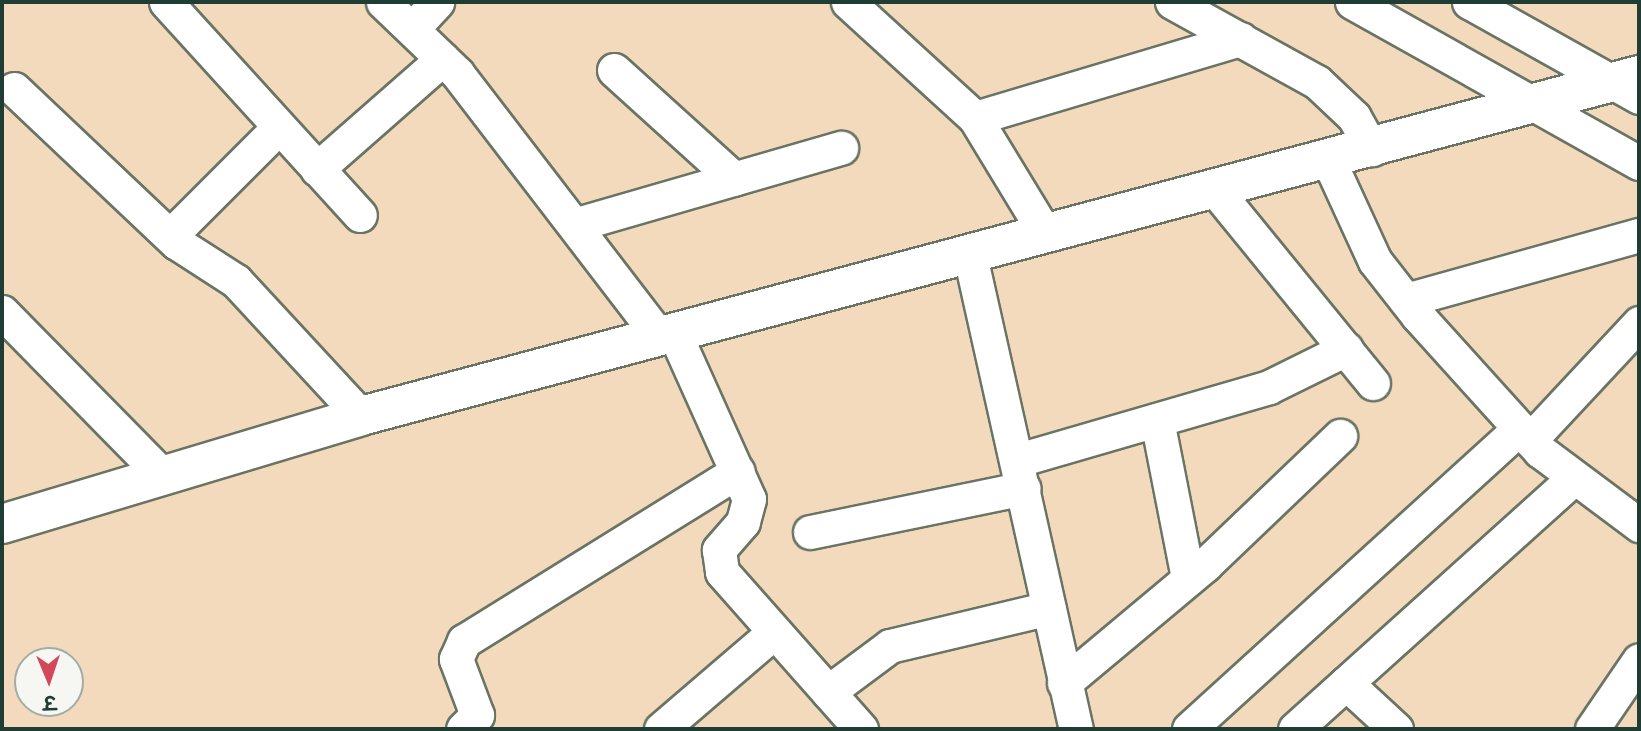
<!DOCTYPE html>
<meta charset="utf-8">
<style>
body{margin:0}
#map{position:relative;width:1641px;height:731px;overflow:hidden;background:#f4dabc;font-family:Mynerve,"Playpen Sans Deva",sans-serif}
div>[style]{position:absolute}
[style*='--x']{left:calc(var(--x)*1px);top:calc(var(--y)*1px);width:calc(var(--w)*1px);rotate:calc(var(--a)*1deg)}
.roads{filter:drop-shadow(2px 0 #6a7464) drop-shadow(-2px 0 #6a7464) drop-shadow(0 2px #6a7464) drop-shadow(0 -2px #6a7464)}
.minor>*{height:33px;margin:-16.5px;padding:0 16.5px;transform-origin:16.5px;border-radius:16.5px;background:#fff}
.major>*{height:38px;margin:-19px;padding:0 19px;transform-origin:19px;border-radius:19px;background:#fff}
span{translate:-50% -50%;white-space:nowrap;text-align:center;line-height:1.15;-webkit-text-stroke:5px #f6f6f2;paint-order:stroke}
.frame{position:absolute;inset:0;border:4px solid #1f3d34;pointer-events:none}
.north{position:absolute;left:14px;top:647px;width:70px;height:70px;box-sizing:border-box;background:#f6f6f2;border:2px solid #a0aca6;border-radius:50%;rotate:178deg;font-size:19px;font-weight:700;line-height:28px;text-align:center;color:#1f3d34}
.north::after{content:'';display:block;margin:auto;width:24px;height:32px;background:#d1495b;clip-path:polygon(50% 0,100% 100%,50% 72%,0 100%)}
</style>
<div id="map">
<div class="roads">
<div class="minor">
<div style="--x:166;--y:2;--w:288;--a:47.7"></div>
<div style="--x:383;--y:2;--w:103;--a:43.8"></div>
<div style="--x:457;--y:73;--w:332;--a:52.5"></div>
<div style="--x:848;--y:2;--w:172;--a:42.4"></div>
<div style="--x:975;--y:118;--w:131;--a:58.7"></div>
<div style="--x:1172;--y:2;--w:166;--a:28.9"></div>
<div style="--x:1317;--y:82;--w:51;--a:43.4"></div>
<div style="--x:1354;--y:117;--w:37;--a:61"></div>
<div style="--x:1352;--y:2;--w:329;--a:29.3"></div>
<div style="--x:1469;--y:2;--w:195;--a:29.2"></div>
<div style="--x:412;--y:29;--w:37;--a:-47"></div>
<div style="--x:614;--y:70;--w:162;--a:42.2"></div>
<div style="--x:14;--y:89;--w:224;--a:43.4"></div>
<div style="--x:177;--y:243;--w:70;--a:32.8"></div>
<div style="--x:236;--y:281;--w:184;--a:47.2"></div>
<div style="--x:975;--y:118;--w:277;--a:-16.6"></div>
<div style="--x:1328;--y:159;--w:112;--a:65.3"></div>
<div style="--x:1375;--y:261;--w:70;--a:52"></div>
<div style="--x:1418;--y:316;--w:182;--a:47.9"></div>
<div style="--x:1540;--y:451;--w:124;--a:36.8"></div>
<div style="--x:317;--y:169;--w:167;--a:-41.3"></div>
<div style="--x:1213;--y:187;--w:253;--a:50.8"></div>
<div style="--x:577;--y:224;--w:275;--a:-16.1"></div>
<div style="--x:170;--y:236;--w:153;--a:-45"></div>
<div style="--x:969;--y:251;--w:490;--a:77.4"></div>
<div style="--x:1406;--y:300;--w:242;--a:-15.6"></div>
<div style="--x:2;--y:312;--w:228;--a:45.5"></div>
<div style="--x:674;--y:332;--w:183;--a:65.8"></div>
<div style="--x:749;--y:499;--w:24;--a:105"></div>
<div style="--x:743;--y:522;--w:37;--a:131"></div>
<div style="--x:719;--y:550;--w:22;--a:82"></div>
<div style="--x:722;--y:572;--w:210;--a:48.5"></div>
<div style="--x:1157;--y:420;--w:161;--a:78.9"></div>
<div style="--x:1530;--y:440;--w:160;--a:-47"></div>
<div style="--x:1018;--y:460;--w:261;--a:-16.2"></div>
<div style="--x:1269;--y:387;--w:86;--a:-26.3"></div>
<div style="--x:810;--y:532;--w:218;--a:-11.6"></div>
<div style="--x:1064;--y:683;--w:184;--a:-39.9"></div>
<div style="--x:1205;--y:565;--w:187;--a:-43.7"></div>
<div style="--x:1346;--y:683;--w:68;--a:42.6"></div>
<div style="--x:828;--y:692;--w:77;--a:-36.6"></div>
<div style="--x:890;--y:646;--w:163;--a:-13.4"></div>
<div style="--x:463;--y:729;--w:20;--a:-45"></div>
<div style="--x:477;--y:715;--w:60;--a:-110.6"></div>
<div style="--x:456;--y:659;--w:20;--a:-66"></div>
<div style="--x:464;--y:641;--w:322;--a:-31.8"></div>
<div style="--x:661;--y:729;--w:149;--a:-40.6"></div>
<div style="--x:1189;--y:729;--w:447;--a:-42.3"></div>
<div style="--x:1295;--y:729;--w:374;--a:-42"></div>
<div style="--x:1592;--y:729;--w:83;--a:-55.7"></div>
</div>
<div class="major">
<div style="--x:2;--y:524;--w:375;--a:-16.7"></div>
<div style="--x:361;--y:416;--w:1323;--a:-14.94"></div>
</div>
</div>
<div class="frame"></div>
<div class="north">उ</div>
</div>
